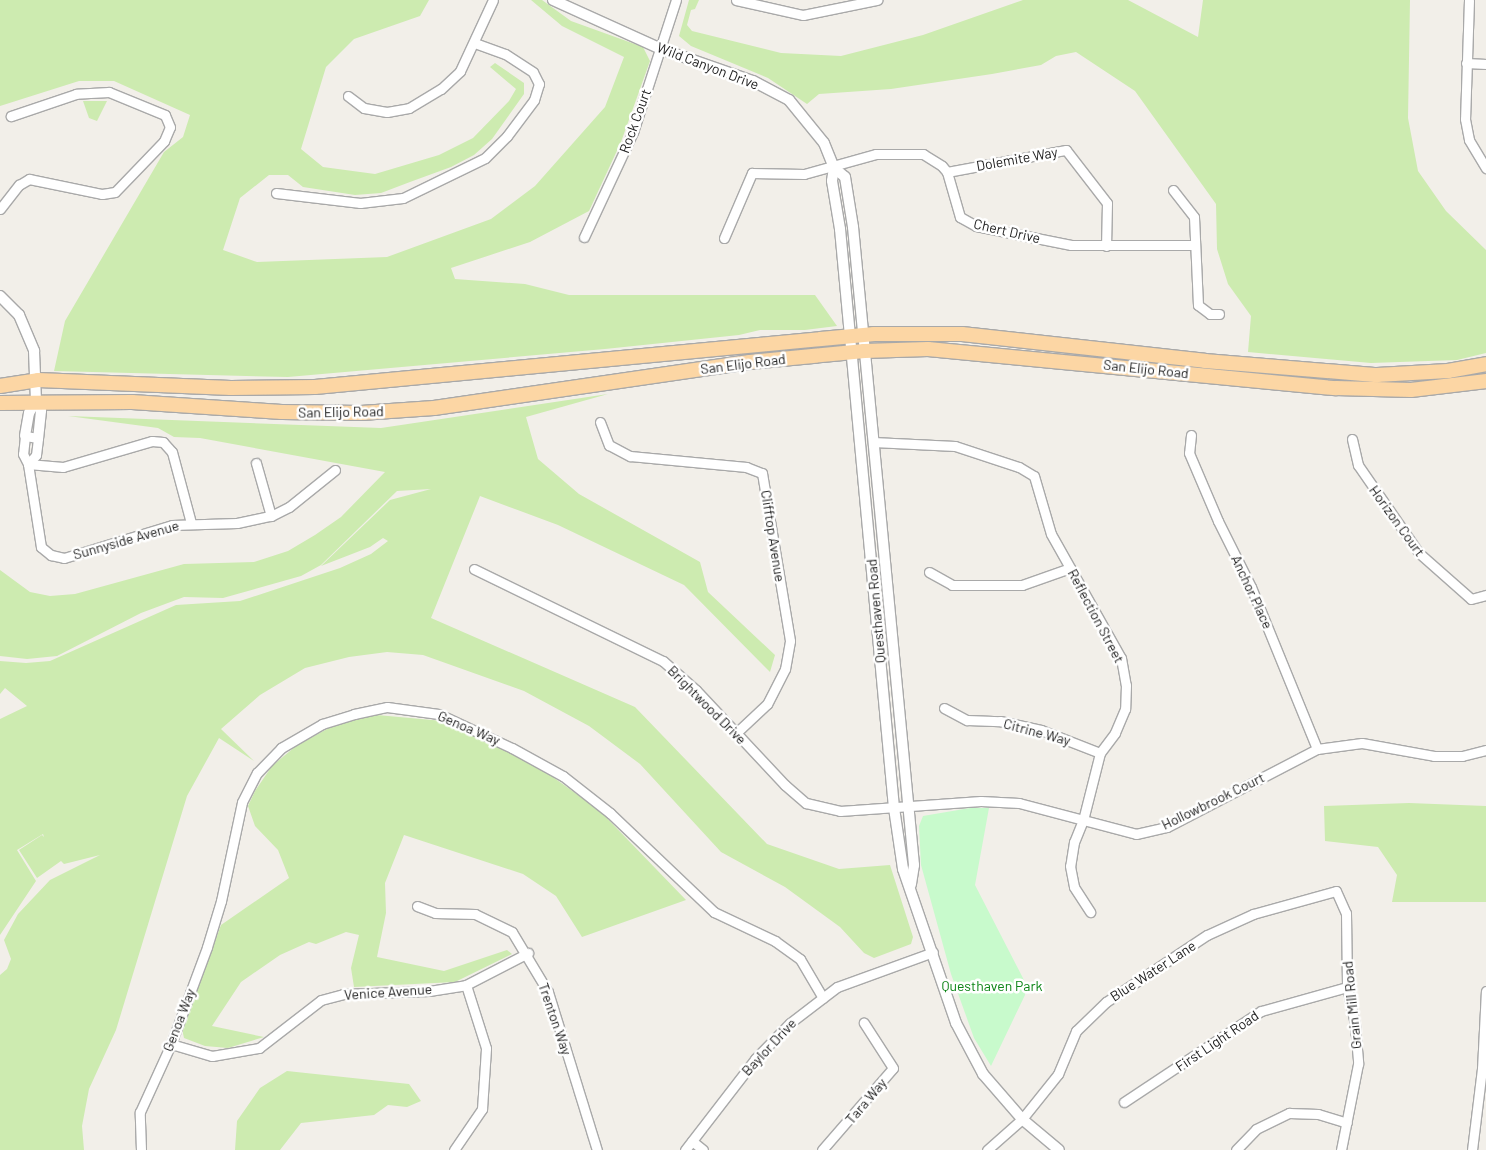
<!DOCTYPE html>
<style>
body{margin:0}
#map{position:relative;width:1486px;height:1150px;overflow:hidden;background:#f2efe9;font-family:Barlow,sans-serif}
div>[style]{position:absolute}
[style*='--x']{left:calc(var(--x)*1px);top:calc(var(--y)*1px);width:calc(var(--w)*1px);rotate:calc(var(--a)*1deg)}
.grass>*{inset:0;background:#cdebb0}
.park>*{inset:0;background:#c8facc}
.roads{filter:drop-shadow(1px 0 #a9a9a9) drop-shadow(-1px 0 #a9a9a9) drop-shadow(0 1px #a9a9a9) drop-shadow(0 -1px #a9a9a9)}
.minor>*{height:9px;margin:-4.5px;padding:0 4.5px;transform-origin:4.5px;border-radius:4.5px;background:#fff}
.tertiary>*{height:10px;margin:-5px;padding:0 5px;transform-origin:5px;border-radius:5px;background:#fff}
.primary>*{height:14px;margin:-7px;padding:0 7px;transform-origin:7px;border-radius:7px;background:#fcd6a4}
span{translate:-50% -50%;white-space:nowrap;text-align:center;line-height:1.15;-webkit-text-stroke:5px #fff;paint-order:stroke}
.street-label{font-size:14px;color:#222}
.park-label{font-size:14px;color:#0c8416}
</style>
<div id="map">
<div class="grass">
<div style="clip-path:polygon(0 0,429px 0,420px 16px,354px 39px,326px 67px,301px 149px,323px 167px,375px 174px,439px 155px,473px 138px,509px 101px,516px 89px,490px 67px,495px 63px,524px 83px,524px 94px,492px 139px,474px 155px,451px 167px,410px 182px,381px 193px,355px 195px,303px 187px,288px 175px,269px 175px,240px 198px,223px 250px,257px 262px,387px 257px,491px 219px,535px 186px,605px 107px,624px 57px,562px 26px,531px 0,542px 0,571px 21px,643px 47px,650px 61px,621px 142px,589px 211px,530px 242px,451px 268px,455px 279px,525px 284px,569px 295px,815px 295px,837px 326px,805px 330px,760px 330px,739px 335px,605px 349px,288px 377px,54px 371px,65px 321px,164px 152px,183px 137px,190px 115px,114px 81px,79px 81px,0 106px)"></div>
<div style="clip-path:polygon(689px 0,699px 0,695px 9px,691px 10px,687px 25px,692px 31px,781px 53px,841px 56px,923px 35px,1023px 0,1128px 0,1198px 37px,1203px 0,1410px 0,1408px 118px,1418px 171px,1446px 211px,1486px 250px,1486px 353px,1457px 360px,1371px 363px,1248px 352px,1251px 316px,1228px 284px,1217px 249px,1216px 204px,1135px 91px,1076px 52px,1056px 56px,1041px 65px,992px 74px,891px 89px,819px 94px,807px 104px,768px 78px,691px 46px,679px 36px)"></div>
<div style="clip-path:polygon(83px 101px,107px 101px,97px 121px,89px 118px)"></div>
<div style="clip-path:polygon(608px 394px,526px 417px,538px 459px,579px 494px,700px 562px,708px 592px,775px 655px,770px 672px,684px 585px,558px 525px,480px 496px,431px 618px,635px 707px,767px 844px,839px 869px,890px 865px,913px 937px,911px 944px,874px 958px,864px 953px,840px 927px,785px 887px,721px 852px,640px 764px,589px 726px,524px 691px,423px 655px,387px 652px,349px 657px,305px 668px,260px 695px,221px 729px,254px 761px,219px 738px,187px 796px,116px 1030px,89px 1089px,82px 1126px,84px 1150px,0 1150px,0 975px,7px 969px,11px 959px,4px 940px,18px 914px,50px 880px,100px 855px,64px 864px,61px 861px,37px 878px,19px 850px,42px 835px,44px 837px,43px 834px,17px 850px,36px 881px,0 935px,0 719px,27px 706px,5px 688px,0 694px,0 661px,26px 663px,50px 661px,176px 605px,240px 601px,340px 568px,371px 554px,388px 541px,383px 538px,370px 547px,321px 566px,390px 500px,431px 489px,397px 491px,321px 565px,301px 576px,223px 598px,184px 597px,141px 613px,57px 656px,27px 659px,0 656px,0 570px,30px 592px,50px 596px,75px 594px,184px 564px,254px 562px,288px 551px,315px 535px,341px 517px,385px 472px,200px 438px,174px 437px,158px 428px,68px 416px,381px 428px)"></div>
<div style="clip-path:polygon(377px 715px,443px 721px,536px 765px,599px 810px,686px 900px,582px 937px,556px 896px,523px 874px,404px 835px,385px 883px,386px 913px,377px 957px,444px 971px,507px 950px,512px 954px,455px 982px,354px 987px,351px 968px,359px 935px,346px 932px,316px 944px,309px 942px,280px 955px,241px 982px,212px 1026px,264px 1037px,228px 1048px,205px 1046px,184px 1038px,182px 1029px,221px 925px,289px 878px,278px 850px,255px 826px,248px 806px,255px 791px,272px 766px,296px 746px,338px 723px)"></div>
<div style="clip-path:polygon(1409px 803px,1486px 806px,1486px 902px,1392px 902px,1397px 875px,1378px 847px,1325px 841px,1324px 806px)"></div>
<div style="clip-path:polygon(287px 1071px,409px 1084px,421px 1101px,407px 1107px,388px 1105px,374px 1115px,301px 1123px,280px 1150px,235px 1150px,237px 1121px,260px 1088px)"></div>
</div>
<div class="park">
<div style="clip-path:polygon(970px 808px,989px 808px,975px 885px,1026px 984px,1025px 995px,991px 1066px,974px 1038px,951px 974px,921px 865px,919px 826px,923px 816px)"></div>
</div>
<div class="roads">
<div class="minor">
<div style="--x:736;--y:0;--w:69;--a:12.6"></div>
<div style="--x:803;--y:15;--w:76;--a:-11.5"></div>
<div style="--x:1469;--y:0;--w:119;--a:91.9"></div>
<div style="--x:1465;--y:119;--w:21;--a:79"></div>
<div style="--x:1469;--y:140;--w:33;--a:59"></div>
<div style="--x:1466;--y:63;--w:20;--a:3"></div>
<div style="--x:348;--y:96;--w:20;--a:37"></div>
<div style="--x:364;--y:108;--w:23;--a:10"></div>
<div style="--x:387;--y:112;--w:22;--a:-10"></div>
<div style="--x:409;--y:108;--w:37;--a:-31"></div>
<div style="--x:441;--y:89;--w:26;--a:-43"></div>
<div style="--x:460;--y:71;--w:78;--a:-65.1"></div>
<div style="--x:947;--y:172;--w:121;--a:-10.5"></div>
<div style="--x:1066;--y:150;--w:67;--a:52.3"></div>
<div style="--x:1107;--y:203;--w:43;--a:91.3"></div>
<div style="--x:1173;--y:190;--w:34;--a:52"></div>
<div style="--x:1194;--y:217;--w:88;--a:87.4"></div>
<div style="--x:1198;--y:305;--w:15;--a:37"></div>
<div style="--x:1210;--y:314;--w:9;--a:0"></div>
<div style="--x:276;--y:193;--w:85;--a:6.8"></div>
<div style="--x:360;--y:203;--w:43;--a:-6.6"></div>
<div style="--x:403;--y:198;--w:91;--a:-26"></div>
<div style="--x:485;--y:158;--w:31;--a:-45"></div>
<div style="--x:507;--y:136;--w:45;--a:-53.1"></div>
<div style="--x:534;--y:100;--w:17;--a:-73"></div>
<div style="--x:539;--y:84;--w:13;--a:-117"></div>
<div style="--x:533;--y:72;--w:33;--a:-147"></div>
<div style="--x:505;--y:54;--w:33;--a:-160"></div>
<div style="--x:0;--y:209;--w:31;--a:-52"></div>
<div style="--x:19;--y:185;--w:12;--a:-31"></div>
<div style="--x:29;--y:179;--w:75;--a:11.6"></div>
<div style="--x:102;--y:194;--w:13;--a:-9"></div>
<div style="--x:115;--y:192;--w:71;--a:-46.1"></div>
<div style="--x:164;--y:141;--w:15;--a:-67"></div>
<div style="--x:170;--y:127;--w:13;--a:-113"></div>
<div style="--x:165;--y:115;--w:61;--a:-157.7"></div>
<div style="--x:109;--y:92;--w:33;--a:177"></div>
<div style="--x:76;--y:94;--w:69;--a:161.3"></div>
<div style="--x:584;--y:237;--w:116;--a:-65"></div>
<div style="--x:633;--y:132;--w:139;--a:-72"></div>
<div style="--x:724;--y:238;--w:71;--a:-66.7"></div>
<div style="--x:752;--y:173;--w:52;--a:1.1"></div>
<div style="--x:804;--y:174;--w:75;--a:-15.5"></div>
<div style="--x:876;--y:154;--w:47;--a:0"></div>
<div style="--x:923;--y:154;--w:22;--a:32"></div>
<div style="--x:942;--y:166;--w:8;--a:50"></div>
<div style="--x:947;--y:172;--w:47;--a:73.9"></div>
<div style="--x:960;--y:217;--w:18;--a:29"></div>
<div style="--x:976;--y:226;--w:97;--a:11.3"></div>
<div style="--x:1071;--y:245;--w:123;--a:0"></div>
<div style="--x:600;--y:422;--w:25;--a:69"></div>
<div style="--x:609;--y:445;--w:24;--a:28"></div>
<div style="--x:630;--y:456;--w:117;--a:5.4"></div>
<div style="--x:746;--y:467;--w:17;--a:21"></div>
<div style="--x:762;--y:473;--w:170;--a:80.5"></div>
<div style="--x:790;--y:641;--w:28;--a:100"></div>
<div style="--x:785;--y:669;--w:39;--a:117"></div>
<div style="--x:767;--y:704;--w:42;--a:136.9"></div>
<div style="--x:1191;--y:435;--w:18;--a:96"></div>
<div style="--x:1189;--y:453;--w:74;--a:66.9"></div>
<div style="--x:1218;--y:521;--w:74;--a:63.4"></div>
<div style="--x:1251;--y:587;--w:175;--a:67.8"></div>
<div style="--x:1352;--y:439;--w:27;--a:77"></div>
<div style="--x:1358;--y:465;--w:107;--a:55.3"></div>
<div style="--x:1419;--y:553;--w:69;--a:41.5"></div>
<div style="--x:1471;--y:599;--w:16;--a:-15"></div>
<div style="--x:873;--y:442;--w:82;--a:2.8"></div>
<div style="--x:955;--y:446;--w:67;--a:18.2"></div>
<div style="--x:1019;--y:467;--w:17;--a:31"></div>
<div style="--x:1034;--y:476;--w:60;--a:73.7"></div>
<div style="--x:1051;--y:534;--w:142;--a:60.6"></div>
<div style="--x:1121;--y:658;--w:27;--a:80"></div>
<div style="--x:1126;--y:685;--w:24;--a:92"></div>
<div style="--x:1125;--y:709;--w:26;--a:113"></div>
<div style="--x:1115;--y:733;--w:25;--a:127"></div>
<div style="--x:1100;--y:753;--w:69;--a:104.2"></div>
<div style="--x:1083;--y:820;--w:24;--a:112"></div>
<div style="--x:1074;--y:842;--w:24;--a:99"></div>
<div style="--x:1070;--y:866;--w:21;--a:79"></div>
<div style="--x:1074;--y:887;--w:30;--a:57"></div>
<div style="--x:256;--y:463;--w:55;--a:74.2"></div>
<div style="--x:28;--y:464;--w:12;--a:-48"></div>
<div style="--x:36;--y:455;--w:17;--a:-83"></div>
<div style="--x:38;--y:438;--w:13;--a:-171"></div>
<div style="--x:25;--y:436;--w:18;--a:96"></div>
<div style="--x:23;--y:454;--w:11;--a:63"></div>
<div style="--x:28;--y:464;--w:84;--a:81.1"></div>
<div style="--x:41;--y:547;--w:13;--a:39"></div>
<div style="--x:51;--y:555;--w:13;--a:13"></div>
<div style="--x:64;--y:558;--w:113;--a:-17"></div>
<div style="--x:172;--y:525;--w:65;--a:-1.8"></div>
<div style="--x:237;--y:523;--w:35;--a:-12"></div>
<div style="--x:271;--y:516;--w:20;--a:-27"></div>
<div style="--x:289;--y:507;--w:59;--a:-38.8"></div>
<div style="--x:28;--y:464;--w:35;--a:5"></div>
<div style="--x:63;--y:467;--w:93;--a:-16.3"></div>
<div style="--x:152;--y:441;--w:11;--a:5"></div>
<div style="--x:163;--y:442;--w:13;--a:48"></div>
<div style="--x:172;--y:452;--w:73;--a:75"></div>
<div style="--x:474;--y:569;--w:210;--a:26"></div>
<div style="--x:663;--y:661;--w:44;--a:41.3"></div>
<div style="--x:696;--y:690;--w:130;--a:46.9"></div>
<div style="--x:785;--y:785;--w:28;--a:41"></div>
<div style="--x:806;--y:803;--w:35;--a:13"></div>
<div style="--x:840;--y:811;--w:141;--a:-4.1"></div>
<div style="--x:981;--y:801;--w:38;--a:3"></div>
<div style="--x:1019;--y:803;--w:121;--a:14.8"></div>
<div style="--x:1136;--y:834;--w:32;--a:-13"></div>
<div style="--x:1167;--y:827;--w:169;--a:-27.5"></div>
<div style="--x:1317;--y:749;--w:45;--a:-7.6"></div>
<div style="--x:1362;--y:743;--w:73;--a:10.2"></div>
<div style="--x:1434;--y:756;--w:28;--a:0"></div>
<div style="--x:1462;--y:756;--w:25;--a:-14"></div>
<div style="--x:929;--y:572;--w:26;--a:29"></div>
<div style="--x:952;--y:585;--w:70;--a:0"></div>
<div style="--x:1022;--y:585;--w:51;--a:-19.5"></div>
<div style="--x:944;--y:708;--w:26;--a:28"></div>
<div style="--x:967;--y:720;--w:33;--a:2"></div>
<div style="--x:1000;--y:721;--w:42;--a:12.4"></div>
<div style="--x:1041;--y:730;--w:63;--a:21.3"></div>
<div style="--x:417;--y:906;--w:19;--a:21"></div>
<div style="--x:435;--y:913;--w:40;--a:1.4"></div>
<div style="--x:475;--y:914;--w:41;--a:25.9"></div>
<div style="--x:512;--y:932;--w:70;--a:59"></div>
<div style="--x:548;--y:992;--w:165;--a:72.8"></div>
<div style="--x:171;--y:1044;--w:43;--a:16.3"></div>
<div style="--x:212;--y:1056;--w:48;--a:-9.7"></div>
<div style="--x:259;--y:1048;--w:78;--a:-37.7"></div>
<div style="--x:321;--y:1000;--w:23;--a:-15"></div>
<div style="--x:343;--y:994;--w:86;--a:-2"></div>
<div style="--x:429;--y:991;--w:37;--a:-9"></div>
<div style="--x:466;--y:985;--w:70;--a:-27.3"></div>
<div style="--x:1124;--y:1102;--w:164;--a:-33.6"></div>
<div style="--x:1261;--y:1011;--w:89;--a:-15.6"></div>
<div style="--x:692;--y:1141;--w:14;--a:39"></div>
<div style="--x:141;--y:1150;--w:38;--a:-92"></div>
<div style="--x:140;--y:1112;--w:75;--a:-65.5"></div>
<div style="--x:171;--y:1044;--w:103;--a:-69.6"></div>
<div style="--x:207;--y:947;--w:48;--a:-73.1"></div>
<div style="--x:221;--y:901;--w:101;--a:-78"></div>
<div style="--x:242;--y:802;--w:33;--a:-63"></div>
<div style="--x:257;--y:773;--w:35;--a:-46"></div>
<div style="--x:281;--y:748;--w:48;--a:-30.3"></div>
<div style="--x:322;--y:724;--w:34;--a:-17"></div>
<div style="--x:354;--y:714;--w:34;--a:-12"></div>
<div style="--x:387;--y:707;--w:52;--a:7.7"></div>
<div style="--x:439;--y:714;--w:81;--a:25"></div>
<div style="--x:512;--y:748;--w:58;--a:28.8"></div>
<div style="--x:563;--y:776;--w:60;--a:38.2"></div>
<div style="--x:610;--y:813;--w:144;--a:43.6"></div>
<div style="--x:714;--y:912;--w:68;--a:25.4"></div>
<div style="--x:775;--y:941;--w:31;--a:36"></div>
<div style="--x:800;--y:959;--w:45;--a:59.5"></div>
<div style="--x:454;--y:1150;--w:50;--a:-55.7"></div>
<div style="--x:482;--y:1109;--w:61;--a:-86.2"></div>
<div style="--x:486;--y:1048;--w:66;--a:-107.6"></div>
<div style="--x:685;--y:1150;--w:115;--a:-52.4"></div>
<div style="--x:755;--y:1059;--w:50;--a:-45.8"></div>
<div style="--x:790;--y:1023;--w:59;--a:-37.5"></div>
<div style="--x:837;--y:987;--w:102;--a:-20"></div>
<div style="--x:822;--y:1150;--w:108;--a:-49.1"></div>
<div style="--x:893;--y:1068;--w:54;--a:-122.8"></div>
<div style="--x:987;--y:1150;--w:47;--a:-41.5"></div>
<div style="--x:1022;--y:1119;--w:58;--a:-51.3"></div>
<div style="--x:1058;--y:1074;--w:47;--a:-67.3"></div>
<div style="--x:1076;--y:1031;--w:42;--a:-44"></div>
<div style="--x:1106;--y:1002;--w:121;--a:-33.6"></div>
<div style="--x:1207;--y:935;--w:51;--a:-24.5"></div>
<div style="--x:1253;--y:914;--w:86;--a:-15.5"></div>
<div style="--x:1336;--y:891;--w:24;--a:66"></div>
<div style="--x:1346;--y:913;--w:74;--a:89.2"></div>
<div style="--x:1347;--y:987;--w:40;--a:78"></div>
<div style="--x:1355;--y:1026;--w:38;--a:85"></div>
<div style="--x:1358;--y:1064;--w:88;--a:101.2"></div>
<div style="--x:1236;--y:1150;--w:29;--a:-46"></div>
<div style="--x:1256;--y:1129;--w:37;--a:-26"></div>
<div style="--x:1289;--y:1113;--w:29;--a:2"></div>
<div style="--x:1318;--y:1114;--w:30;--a:17"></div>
<div style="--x:1472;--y:1150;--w:82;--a:-83"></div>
<div style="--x:1482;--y:1069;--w:78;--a:-87.1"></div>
</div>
<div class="tertiary">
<div style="--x:553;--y:0;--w:119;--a:24.4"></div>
<div style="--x:661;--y:49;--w:97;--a:19.2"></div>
<div style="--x:753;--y:81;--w:41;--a:27.8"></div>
<div style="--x:789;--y:100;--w:55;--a:50.9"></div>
<div style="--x:824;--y:143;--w:27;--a:68"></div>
<div style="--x:834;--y:168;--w:14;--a:39"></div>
<div style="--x:845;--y:177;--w:51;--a:80.9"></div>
<div style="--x:853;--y:227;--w:641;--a:84.54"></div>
<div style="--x:914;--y:865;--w:20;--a:99"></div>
<div style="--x:834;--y:168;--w:13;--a:99"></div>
<div style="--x:832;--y:181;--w:49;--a:80.5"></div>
<div style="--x:840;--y:229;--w:582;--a:84.67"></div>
<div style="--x:894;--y:808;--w:62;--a:81.6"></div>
<div style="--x:903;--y:869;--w:163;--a:71"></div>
<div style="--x:956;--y:1023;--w:58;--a:62.1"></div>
<div style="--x:983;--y:1074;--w:60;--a:49.1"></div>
<div style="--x:1022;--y:1119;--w:48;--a:40"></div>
<div style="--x:0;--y:296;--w:27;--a:45"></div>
<div style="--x:19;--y:315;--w:39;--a:67"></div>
<div style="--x:34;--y:351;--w:50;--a:87.7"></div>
<div style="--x:36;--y:401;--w:14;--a:120"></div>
<div style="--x:29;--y:413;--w:23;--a:100"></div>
<div style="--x:36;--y:401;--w:11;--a:63"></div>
<div style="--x:41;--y:411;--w:27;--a:96"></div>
</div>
<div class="primary">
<div style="--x:0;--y:386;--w:38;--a:-9"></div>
<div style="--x:38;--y:380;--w:193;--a:2.4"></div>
<div style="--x:231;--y:388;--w:84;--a:-0.7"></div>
<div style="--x:315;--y:387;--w:562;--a:-5.42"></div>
<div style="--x:874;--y:334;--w:88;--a:0"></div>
<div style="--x:962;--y:334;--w:244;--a:6.3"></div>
<div style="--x:1205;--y:361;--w:173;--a:4.7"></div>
<div style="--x:1377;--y:375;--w:71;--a:-3.2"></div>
<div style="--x:1448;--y:371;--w:39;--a:-10"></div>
<div style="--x:0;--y:403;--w:132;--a:-0.4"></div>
<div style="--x:132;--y:402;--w:150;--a:3.8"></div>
<div style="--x:282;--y:412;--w:79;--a:0.7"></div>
<div style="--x:361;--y:413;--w:73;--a:-3.9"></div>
<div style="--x:434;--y:408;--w:319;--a:-8.3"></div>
<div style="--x:750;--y:362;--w:115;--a:-5.5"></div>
<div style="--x:864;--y:351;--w:64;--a:-1.8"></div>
<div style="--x:928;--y:349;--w:410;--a:5.5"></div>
<div style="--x:1336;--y:388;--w:75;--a:1.5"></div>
<div style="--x:1411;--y:390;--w:76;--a:-6.8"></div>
</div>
</div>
<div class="street-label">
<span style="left:708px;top:66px;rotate:21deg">Wild Canyon Drive</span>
<span style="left:635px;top:121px;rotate:-70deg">Rock Court</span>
<span style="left:1017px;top:159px;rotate:-10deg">Dolemite Way</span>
<span style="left:1007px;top:231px;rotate:13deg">Chert Drive</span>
<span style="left:743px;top:364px;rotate:-7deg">San Elijo Road</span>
<span style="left:1146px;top:369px;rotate:6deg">San Elijo Road</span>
<span style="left:341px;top:412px;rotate:-1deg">San Elijo Road</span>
<span style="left:1397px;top:521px;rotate:54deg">Horizon Court</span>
<span style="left:773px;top:536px;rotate:81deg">Clifftop Avenue</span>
<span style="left:126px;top:540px;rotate:-16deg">Sunnyside Avenue</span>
<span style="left:1252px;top:592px;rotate:65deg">Anchor Place</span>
<span style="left:876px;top:611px;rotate:-95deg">Questhaven Road</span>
<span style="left:1096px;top:616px;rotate:62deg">Reflection Street</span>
<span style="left:707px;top:705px;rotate:45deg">Brightwood Drive</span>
<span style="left:469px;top:728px;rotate:23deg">Genoa Way</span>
<span style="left:1037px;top:732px;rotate:15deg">Citrine Way</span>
<span style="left:1213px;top:801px;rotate:-26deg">Hollowbrook Court</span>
<span style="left:1153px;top:971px;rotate:-33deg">Blue Water Lane</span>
<span style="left:388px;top:992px;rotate:-4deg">Venice Avenue</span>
<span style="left:1352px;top:1005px;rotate:-96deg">Grain Mill Road</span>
<span style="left:555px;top:1019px;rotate:71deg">Trenton Way</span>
<span style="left:179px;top:1020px;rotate:-69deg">Genoa Way</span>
<span style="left:1217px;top:1041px;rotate:-34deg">First Light Road</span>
<span style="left:769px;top:1047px;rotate:-47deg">Baylor Drive</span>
<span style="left:866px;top:1101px;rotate:-50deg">Tara Way</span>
</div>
<div class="park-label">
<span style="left:992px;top:986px">Questhaven Park</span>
</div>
</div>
